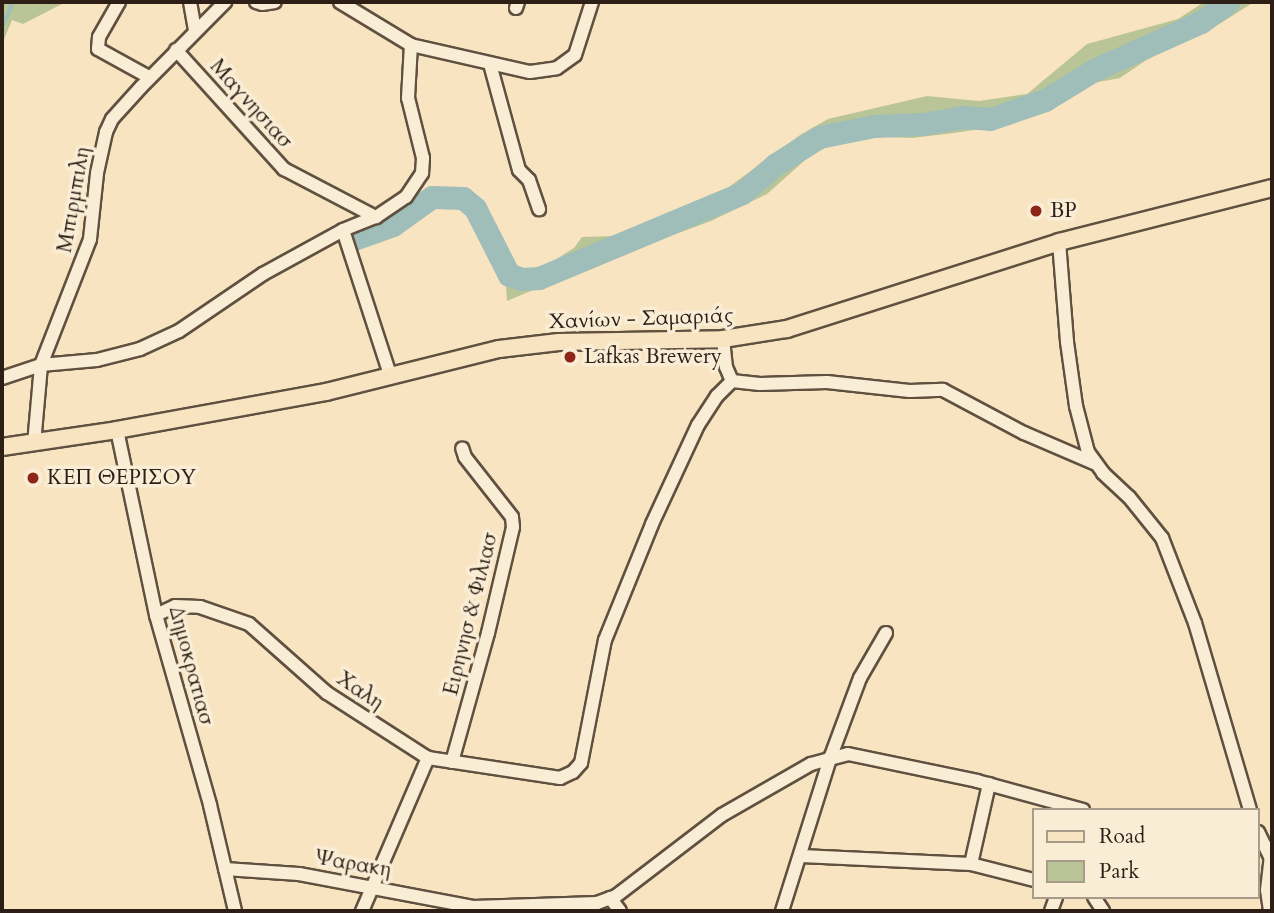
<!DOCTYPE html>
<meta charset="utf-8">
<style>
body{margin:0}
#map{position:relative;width:1274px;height:913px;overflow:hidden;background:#f8e4c0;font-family:Cardo,serif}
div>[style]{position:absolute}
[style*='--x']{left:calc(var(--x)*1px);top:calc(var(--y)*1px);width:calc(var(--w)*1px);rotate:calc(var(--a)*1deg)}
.green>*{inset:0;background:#b9c596}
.stream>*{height:3.5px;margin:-1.75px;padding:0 1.75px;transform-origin:1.75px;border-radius:1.75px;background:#9fbdb9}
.river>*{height:23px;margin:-11.5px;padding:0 11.5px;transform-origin:11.5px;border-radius:11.5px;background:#9fbdb9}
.roads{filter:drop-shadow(2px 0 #605040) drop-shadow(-2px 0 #605040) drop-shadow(0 2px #605040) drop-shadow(0 -2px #605040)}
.minor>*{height:12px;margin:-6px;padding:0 6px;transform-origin:6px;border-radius:6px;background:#faedd6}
.major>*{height:16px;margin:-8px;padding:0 8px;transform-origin:8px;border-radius:8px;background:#f8e4c0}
.dots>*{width:19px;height:19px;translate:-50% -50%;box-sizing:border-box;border:4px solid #faedd6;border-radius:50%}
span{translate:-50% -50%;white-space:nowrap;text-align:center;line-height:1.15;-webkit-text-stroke:7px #faedd6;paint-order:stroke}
.street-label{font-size:21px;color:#2d1f16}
.poi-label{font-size:21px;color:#2d1f16}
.left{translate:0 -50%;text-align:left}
.frame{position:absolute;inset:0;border:4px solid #2d1f16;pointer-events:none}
.legend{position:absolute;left:1032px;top:808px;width:228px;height:91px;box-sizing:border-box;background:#faedd6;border:2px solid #a89b89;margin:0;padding:9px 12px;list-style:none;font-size:21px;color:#2d1f16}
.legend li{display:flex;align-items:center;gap:14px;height:35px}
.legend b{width:35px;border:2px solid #a89b89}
</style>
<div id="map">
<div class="green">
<div style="clip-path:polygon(2px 2px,64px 2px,64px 3px,23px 24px,12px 20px,2px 44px)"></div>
<div style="clip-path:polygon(1204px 2px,1254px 2px,1221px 23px,1164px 48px,1120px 78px,1083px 85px,1050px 109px,1000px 126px,954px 133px,912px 138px,856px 136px,813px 153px,767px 194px,711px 221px,605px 260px,507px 301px,506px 285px,487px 238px,497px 238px,510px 262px,528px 270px,550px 263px,574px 248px,582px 237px,616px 236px,722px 192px,800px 135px,828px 119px,927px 96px,979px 101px,1027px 94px,1087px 44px,1178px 19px)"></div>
</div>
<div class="stream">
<div style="--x:2;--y:27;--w:21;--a:-65"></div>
<div style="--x:11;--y:8;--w:6;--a:-99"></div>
</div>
<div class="river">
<div style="--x:354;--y:239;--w:41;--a:-19.7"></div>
<div style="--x:393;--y:225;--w:48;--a:-35.7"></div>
<div style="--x:432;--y:197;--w:31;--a:2"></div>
<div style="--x:463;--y:198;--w:16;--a:40"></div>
<div style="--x:475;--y:208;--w:75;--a:63.1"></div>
<div style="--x:509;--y:275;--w:13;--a:18"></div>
<div style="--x:521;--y:279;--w:18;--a:-3"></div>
<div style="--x:539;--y:278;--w:220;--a:-22.7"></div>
<div style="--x:742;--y:193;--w:45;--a:-40.5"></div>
<div style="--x:776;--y:164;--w:51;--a:-32.1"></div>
<div style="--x:819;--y:137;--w:56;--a:-11.3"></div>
<div style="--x:874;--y:126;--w:49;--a:-2.3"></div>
<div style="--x:923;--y:124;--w:41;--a:-9.9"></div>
<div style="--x:963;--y:117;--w:27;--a:4"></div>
<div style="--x:990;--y:119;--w:58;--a:-19.1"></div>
<div style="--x:1045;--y:100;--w:57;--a:-31.5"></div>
<div style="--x:1094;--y:70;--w:117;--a:-24.2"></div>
<div style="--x:1201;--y:22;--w:34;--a:-36"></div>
</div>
<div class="roads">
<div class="minor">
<div style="--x:119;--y:2;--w:40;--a:119.7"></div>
<div style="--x:99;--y:37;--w:12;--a:95"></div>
<div style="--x:98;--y:49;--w:58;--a:28.8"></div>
<div style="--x:190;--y:2;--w:29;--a:80"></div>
<div style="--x:256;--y:2;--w:6;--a:18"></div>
<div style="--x:262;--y:4;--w:13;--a:-9"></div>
<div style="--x:340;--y:2;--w:83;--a:31.2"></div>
<div style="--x:411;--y:45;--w:122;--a:12.8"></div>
<div style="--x:530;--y:72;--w:27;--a:-8"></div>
<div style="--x:557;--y:68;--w:22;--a:-36"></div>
<div style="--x:575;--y:55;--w:56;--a:-72.2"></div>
<div style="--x:516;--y:8;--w:6;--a:-72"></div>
<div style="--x:176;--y:50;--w:161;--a:47.8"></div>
<div style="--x:284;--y:169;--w:104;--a:27.6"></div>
<div style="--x:490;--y:64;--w:110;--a:74.7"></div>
<div style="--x:519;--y:170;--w:14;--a:45"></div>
<div style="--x:529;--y:180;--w:31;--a:71"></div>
<div style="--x:343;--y:230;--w:152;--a:72"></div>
<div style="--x:1059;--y:242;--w:100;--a:85.4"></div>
<div style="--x:1067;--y:342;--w:65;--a:82"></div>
<div style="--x:1076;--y:406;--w:48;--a:75.4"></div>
<div style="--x:1088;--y:452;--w:26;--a:54"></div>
<div style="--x:1103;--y:473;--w:35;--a:43"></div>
<div style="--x:1129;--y:497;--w:53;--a:51.2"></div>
<div style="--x:1162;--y:538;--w:91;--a:68.8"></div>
<div style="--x:1195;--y:623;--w:195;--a:73.6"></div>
<div style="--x:723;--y:339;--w:28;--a:84"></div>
<div style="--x:726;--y:367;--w:15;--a:67"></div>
<div style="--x:732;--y:381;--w:28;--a:6"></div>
<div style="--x:760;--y:384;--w:67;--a:-1.7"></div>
<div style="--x:827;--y:382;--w:83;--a:6.2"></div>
<div style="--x:910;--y:391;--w:33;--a:-2"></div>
<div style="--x:943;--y:390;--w:92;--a:28"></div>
<div style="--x:1024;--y:433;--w:76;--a:23.2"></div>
<div style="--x:2;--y:378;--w:41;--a:-18.4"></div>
<div style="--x:41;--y:365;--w:56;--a:-5.1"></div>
<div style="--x:97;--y:360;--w:44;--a:-14.3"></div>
<div style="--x:140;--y:349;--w:43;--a:-24.8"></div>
<div style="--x:179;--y:331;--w:102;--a:-34.2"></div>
<div style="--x:263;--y:274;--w:91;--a:-28.8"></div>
<div style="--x:343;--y:230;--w:35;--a:-22"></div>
<div style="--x:376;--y:217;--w:36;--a:-34"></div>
<div style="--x:406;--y:197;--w:29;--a:-56"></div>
<div style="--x:422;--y:173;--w:15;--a:-86"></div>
<div style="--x:423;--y:158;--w:62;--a:-104"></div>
<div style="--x:408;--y:98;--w:53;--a:-86.8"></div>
<div style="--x:117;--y:430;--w:189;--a:78.1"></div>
<div style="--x:156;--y:615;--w:198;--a:74.1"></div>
<div style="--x:210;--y:805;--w:109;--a:76.7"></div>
<div style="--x:34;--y:444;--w:79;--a:-84.9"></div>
<div style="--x:41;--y:365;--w:135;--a:-68.7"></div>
<div style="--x:90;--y:239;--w:66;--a:-83.9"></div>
<div style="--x:97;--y:173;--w:42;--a:-77.6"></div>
<div style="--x:106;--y:132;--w:14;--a:-65"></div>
<div style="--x:112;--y:119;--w:43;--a:-47.8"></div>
<div style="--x:141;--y:87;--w:120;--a:-45.3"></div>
<div style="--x:156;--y:615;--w:21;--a:-25"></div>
<div style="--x:175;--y:606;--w:25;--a:2"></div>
<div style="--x:200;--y:607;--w:52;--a:19.1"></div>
<div style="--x:249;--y:624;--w:104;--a:41.5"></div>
<div style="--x:327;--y:693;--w:120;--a:32.8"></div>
<div style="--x:428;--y:758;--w:134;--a:8.6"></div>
<div style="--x:560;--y:778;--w:14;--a:-25"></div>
<div style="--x:573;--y:772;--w:12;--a:-48"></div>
<div style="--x:581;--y:763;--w:125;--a:-79"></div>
<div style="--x:605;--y:640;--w:125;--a:-67.9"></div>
<div style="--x:652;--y:524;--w:109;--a:-65.1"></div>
<div style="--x:698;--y:425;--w:35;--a:-57"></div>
<div style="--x:717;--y:396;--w:21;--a:-45"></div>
<div style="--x:452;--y:762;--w:134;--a:-74.4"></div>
<div style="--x:488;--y:633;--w:109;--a:-76.7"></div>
<div style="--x:513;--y:527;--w:10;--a:-96"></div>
<div style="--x:512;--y:517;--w:76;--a:-128.1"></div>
<div style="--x:465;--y:457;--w:9;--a:-108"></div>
<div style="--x:1258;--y:832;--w:28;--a:64"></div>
<div style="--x:801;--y:856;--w:170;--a:2.7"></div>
<div style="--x:971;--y:864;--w:65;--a:14.3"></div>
<div style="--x:971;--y:864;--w:82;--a:-77.3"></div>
<div style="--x:225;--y:869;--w:74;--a:3.9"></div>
<div style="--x:299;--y:874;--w:177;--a:10.7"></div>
<div style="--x:473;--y:907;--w:124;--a:-1.8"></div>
<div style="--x:597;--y:903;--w:20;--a:-20"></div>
<div style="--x:616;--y:896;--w:133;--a:-37.4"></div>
<div style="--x:722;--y:815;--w:103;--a:-29.8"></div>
<div style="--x:811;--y:764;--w:38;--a:-15"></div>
<div style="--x:848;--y:754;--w:132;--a:11.8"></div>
<div style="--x:977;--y:781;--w:110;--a:15.3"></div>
<div style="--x:1094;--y:897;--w:17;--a:57"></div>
<div style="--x:610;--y:898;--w:16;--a:52"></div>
<div style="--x:362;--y:911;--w:167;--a:-66.7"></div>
<div style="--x:782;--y:911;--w:163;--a:-72.5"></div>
<div style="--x:831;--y:756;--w:83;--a:-69.6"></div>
<div style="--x:860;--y:678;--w:52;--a:-60"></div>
<div style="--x:1051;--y:911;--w:15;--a:-70"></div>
<div style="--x:1270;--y:911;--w:21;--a:-98"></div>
<div style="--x:1267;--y:890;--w:43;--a:-83.4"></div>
</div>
<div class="major">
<div style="--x:2;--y:447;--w:116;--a:-8.4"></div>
<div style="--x:117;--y:430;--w:212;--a:-10.3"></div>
<div style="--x:326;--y:392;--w:178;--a:-14"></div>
<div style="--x:499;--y:349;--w:60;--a:-6.7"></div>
<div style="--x:559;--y:342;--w:164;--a:-1"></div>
<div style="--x:723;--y:339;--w:65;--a:-8.9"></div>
<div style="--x:787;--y:329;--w:286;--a:-17.7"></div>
<div style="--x:1059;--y:242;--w:220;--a:-14.2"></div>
</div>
</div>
<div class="dots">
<div style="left:1036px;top:211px;background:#8f2418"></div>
<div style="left:570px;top:357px;background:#8f2418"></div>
<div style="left:33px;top:478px;background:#8f2418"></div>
</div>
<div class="street-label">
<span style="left:251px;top:104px;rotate:48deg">Μαγνησιασ</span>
<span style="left:74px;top:200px;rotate:-80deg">Μπιρμπιλη</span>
<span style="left:641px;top:319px;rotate:-2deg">Χανίων - Σαμαριάς</span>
<span style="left:471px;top:614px;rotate:-76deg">Ειρηνησ &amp; Φιλιασ</span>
<span style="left:191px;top:666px;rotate:75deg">Δημοκρατιασ</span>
<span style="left:360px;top:691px;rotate:34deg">Χαλη</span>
<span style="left:353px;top:864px;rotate:10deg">Ψαρακη</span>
</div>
<div class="poi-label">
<span class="left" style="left:1050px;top:211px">BP</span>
<span class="left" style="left:584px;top:357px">Lafkas Brewery</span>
<span class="left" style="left:47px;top:478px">ΚΕΠ ΘΕΡΙΣΟΥ</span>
</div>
<div class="frame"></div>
<ul class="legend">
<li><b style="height:9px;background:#f8e4c0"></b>Road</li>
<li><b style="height:19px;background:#b9c596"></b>Park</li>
</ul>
</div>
